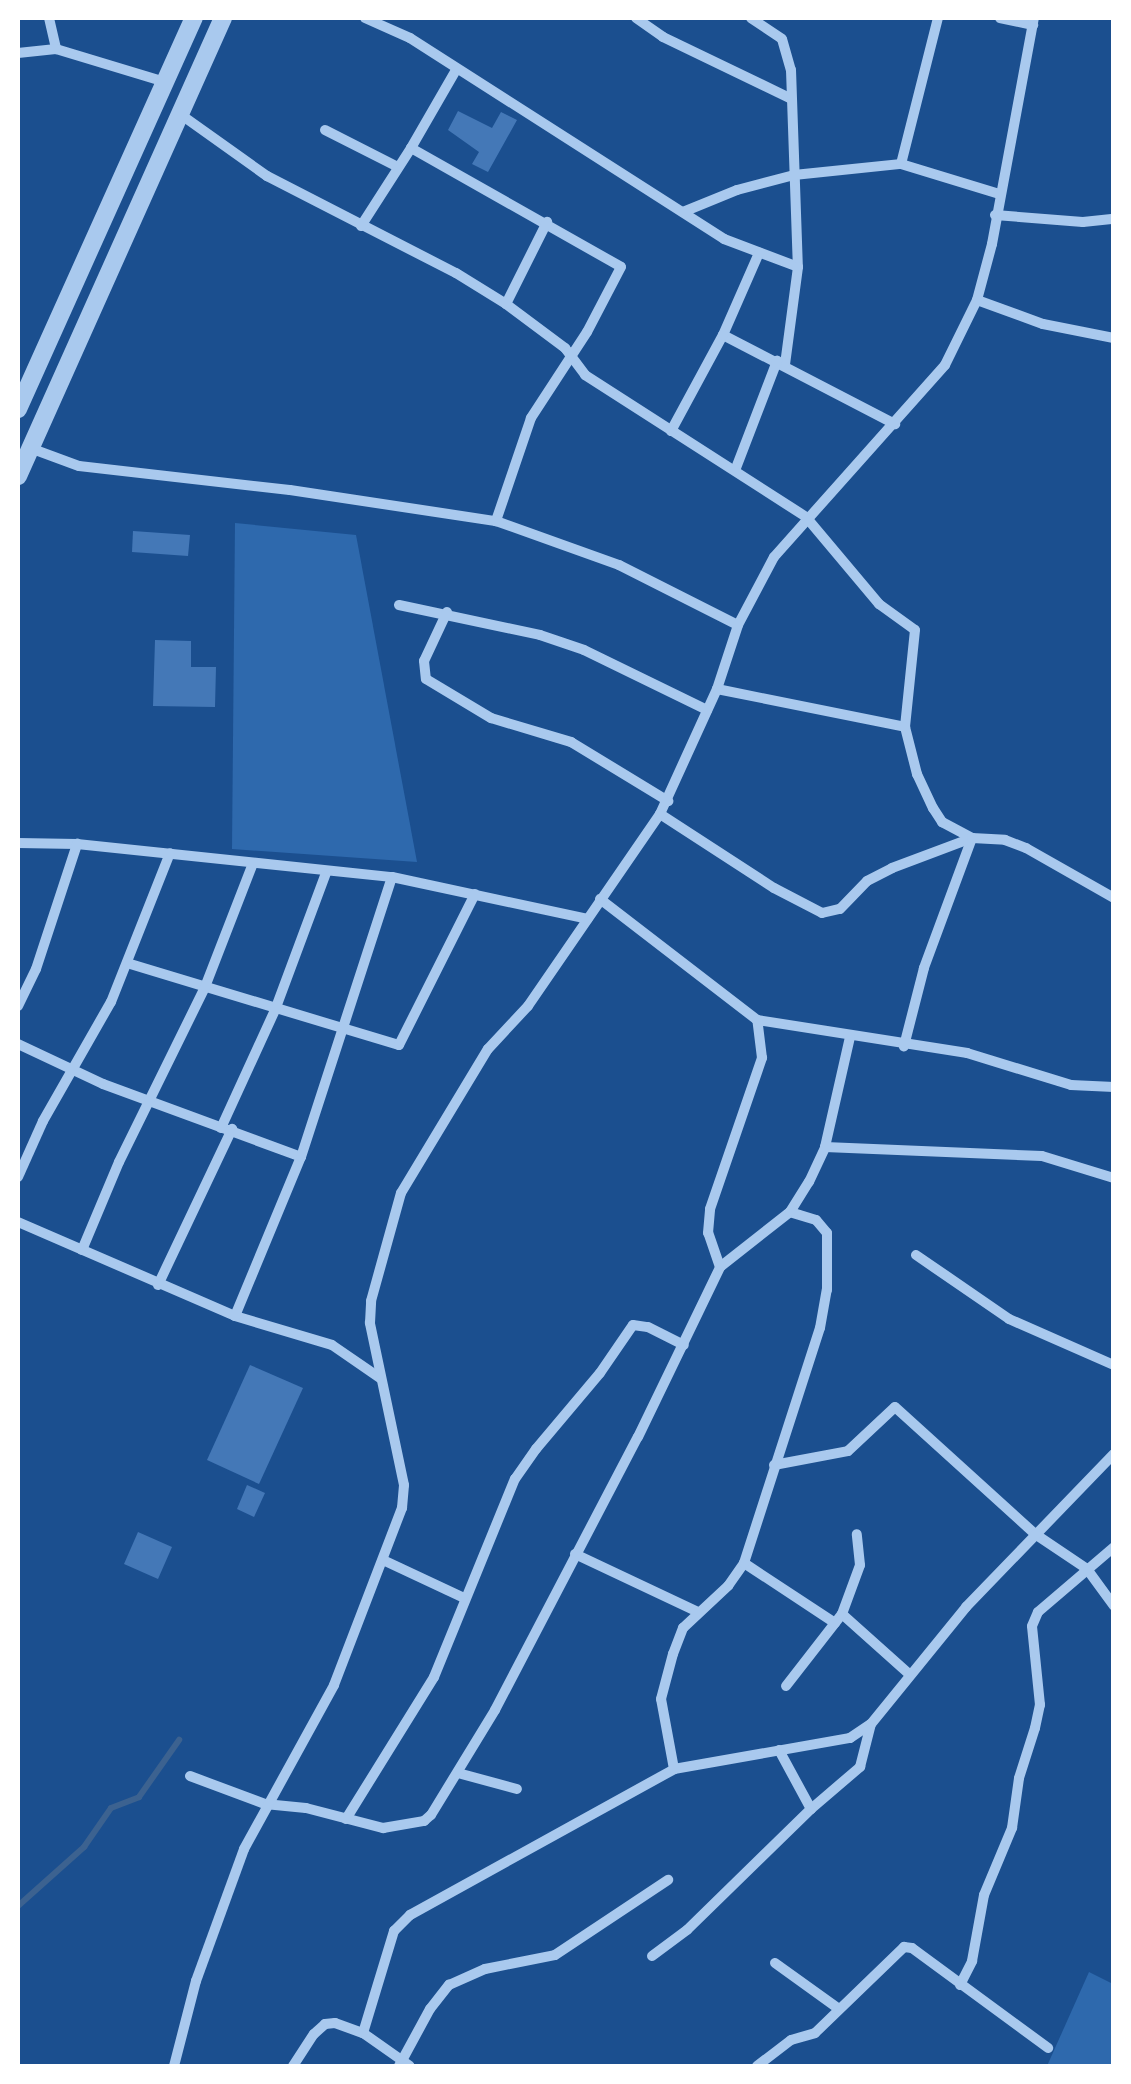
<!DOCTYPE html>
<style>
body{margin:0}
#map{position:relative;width:1131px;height:2084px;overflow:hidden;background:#1b4f8f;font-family:Figtree,sans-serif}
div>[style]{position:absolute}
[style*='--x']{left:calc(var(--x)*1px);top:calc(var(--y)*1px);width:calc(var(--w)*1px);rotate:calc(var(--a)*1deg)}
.green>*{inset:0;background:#2e69ad}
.stream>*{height:6px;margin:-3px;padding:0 3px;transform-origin:3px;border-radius:3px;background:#3c6290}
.building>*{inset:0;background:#4478b7}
.minor>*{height:10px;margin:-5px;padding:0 5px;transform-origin:5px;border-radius:5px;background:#a9c9ee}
.tertiary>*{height:18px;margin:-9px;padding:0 9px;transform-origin:9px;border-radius:9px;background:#a9c9ee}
span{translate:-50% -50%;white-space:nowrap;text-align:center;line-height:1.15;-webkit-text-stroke:9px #1b4f8f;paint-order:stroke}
.frame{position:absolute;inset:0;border:20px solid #fff;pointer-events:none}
</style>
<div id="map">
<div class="green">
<div style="clip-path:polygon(235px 523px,356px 535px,417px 862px,232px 849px)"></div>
<div style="clip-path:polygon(1089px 1972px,1113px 1984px,1113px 2066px,1047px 2066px)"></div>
</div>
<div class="stream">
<div style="--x:18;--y:1906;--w:89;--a:-41.8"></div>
<div style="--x:84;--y:1847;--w:47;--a:-55.3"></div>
<div style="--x:111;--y:1808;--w:30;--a:-21"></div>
<div style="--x:139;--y:1797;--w:70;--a:-54.9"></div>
</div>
<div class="building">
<div style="clip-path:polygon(458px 111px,492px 128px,501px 112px,517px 120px,488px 172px,472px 164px,479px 152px,448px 130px)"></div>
<div style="clip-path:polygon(133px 531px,190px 535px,188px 556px,132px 552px)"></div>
<div style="clip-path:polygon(155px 640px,191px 641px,191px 667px,216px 667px,215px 707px,153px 706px)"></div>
<div style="clip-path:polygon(250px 1365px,303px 1388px,259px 1484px,207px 1460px)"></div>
<div style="clip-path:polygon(247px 1485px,265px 1493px,254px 1517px,237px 1509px)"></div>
<div style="clip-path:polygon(138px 1532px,172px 1547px,158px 1579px,124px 1564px)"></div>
</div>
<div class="minor">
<div style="--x:49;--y:18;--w:32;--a:77"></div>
<div style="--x:56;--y:49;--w:114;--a:16.8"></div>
<div style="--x:365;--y:18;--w:49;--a:24"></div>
<div style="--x:410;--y:38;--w:373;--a:32.6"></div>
<div style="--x:724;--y:239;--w:79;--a:20.7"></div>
<div style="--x:636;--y:18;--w:33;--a:35"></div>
<div style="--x:663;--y:37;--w:141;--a:25.7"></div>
<div style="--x:751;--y:18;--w:37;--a:34"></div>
<div style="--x:782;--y:39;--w:32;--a:74"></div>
<div style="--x:791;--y:70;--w:197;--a:88"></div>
<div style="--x:798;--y:267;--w:99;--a:97.6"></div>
<div style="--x:1000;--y:18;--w:34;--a:12"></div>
<div style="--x:18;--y:53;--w:38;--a:-6"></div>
<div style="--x:456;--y:70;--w:90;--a:120"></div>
<div style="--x:411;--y:148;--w:241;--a:29.5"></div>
<div style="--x:621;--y:267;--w:73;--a:117.6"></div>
<div style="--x:587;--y:332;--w:103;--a:123.1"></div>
<div style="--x:531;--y:418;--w:109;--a:108.8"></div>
<div style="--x:180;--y:114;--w:107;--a:35.5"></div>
<div style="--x:267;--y:176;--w:212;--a:27.2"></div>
<div style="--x:456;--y:273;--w:59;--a:31.8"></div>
<div style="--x:506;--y:304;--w:74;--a:36.7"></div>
<div style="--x:565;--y:348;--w:34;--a:53"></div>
<div style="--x:585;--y:375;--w:263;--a:32.7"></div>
<div style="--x:806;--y:517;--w:114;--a:50"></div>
<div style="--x:879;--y:604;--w:44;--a:35.8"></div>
<div style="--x:915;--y:630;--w:98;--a:95.9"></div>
<div style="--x:325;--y:130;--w:82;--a:26.9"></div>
<div style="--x:901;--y:164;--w:151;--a:-75.8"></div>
<div style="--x:683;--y:212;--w:58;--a:-22.2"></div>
<div style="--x:737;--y:190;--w:59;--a:-14.7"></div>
<div style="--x:794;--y:175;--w:108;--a:-5.9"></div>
<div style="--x:901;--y:164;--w:102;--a:17"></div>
<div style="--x:995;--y:215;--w:88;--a:4.5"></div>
<div style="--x:1083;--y:222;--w:31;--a:-6"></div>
<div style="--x:361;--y:226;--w:93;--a:-57.3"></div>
<div style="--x:977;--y:300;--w:70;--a:20"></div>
<div style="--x:1043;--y:324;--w:72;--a:11.2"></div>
<div style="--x:506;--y:304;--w:92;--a:-63.4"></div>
<div style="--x:723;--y:335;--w:194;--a:27.4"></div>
<div style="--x:671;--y:431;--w:109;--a:-61.6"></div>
<div style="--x:723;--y:335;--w:90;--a:-66.3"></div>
<div style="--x:30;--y:448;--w:52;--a:20.2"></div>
<div style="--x:79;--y:466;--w:212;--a:6.5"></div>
<div style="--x:290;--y:490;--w:208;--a:8.6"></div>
<div style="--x:496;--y:521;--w:131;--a:19.7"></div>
<div style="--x:619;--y:565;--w:133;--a:26.8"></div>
<div style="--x:736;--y:468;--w:115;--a:-69"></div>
<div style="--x:399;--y:605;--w:144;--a:12"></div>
<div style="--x:540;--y:635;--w:46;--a:18.8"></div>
<div style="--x:584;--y:650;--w:137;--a:26"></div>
<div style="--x:447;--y:612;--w:54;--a:115.1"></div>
<div style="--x:424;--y:661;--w:18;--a:84"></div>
<div style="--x:426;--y:679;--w:76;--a:31"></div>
<div style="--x:491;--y:718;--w:84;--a:16.7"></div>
<div style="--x:571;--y:742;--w:114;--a:31.3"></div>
<div style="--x:717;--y:689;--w:192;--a:11.4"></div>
<div style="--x:905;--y:727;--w:49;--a:75.7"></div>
<div style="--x:917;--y:774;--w:38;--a:65"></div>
<div style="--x:933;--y:808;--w:17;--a:57"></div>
<div style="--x:942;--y:822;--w:34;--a:28"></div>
<div style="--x:972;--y:838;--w:139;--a:110.3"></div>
<div style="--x:924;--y:968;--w:81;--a:104.4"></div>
<div style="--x:660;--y:814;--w:136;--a:33"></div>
<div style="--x:774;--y:888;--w:54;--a:27.5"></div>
<div style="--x:822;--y:913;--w:18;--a:-13"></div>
<div style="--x:840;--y:909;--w:39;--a:-46"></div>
<div style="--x:867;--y:881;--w:28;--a:-27"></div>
<div style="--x:892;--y:868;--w:85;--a:-20.6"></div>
<div style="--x:972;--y:838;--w:33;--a:3"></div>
<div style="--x:1005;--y:840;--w:22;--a:21"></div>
<div style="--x:1026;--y:848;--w:101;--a:29.6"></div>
<div style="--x:18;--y:843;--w:59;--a:1"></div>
<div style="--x:77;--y:844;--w:317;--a:6"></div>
<div style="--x:392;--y:877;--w:200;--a:12.1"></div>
<div style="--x:600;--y:899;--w:198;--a:37.6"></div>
<div style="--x:757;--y:1020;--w:213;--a:8.9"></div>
<div style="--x:967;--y:1053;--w:109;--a:17.1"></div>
<div style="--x:1071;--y:1085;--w:43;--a:2.7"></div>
<div style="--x:127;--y:963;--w:284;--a:16.8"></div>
<div style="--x:399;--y:1045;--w:169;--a:-63.3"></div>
<div style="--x:18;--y:1006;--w:41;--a:-64.1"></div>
<div style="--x:36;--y:969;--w:132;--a:-71.8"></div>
<div style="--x:18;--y:1044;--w:94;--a:25.2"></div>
<div style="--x:103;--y:1084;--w:211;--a:20.2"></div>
<div style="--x:221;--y:1128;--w:130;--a:-65.4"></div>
<div style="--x:275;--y:1010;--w:146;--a:-69.6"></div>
<div style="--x:825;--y:1147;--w:217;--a:2.4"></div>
<div style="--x:1042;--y:1156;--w:75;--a:17"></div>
<div style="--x:18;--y:1177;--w:61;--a:-65.9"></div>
<div style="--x:43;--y:1121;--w:137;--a:-60.3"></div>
<div style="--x:111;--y:1002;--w:160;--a:-68.4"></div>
<div style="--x:18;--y:1222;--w:236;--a:23.4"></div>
<div style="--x:235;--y:1316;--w:101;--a:16.6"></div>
<div style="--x:332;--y:1345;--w:58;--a:34.5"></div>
<div style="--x:82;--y:1250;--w:95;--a:-67.2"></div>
<div style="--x:119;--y:1162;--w:195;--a:-63.8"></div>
<div style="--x:205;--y:987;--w:133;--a:-68.8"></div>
<div style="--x:916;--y:1255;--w:113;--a:34.5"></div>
<div style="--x:1009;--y:1319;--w:115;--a:23.7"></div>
<div style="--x:720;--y:1267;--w:36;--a:-109"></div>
<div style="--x:708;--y:1233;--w:24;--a:-85"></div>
<div style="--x:710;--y:1209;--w:160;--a:-71"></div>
<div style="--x:762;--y:1058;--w:38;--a:-97"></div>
<div style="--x:158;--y:1285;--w:173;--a:-64.6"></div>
<div style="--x:235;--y:1316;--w:172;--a:-67.5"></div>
<div style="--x:301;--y:1157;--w:294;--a:-72"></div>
<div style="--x:774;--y:1465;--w:75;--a:-10.7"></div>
<div style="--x:848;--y:1451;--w:64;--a:-43.1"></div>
<div style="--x:895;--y:1407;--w:189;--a:42.2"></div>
<div style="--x:1035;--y:1534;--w:63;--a:33.9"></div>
<div style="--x:1087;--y:1569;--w:46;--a:53.9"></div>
<div style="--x:575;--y:1554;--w:136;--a:25.2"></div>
<div style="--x:383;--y:1560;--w:89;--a:25.1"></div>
<div style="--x:744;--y:1563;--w:109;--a:33.4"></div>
<div style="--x:842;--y:1614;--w:90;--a:41.8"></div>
<div style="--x:786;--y:1686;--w:91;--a:-52.1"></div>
<div style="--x:842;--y:1614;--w:52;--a:-69.8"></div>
<div style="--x:860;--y:1565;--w:31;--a:-96"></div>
<div style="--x:674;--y:1769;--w:71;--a:-100.5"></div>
<div style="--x:661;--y:1699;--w:47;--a:-75.1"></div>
<div style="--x:673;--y:1654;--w:28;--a:-69"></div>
<div style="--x:683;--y:1628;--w:62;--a:-43"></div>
<div style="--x:728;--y:1586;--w:28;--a:-55"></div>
<div style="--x:744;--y:1563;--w:247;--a:-72.1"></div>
<div style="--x:820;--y:1328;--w:39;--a:-80"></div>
<div style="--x:827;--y:1290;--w:57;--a:-90"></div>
<div style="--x:827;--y:1233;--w:17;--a:-130"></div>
<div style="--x:816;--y:1220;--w:27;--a:-163"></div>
<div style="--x:458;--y:1773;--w:61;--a:15.2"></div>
<div style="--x:190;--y:1776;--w:80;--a:20.5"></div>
<div style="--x:265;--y:1804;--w:41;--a:5.6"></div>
<div style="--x:306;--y:1808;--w:80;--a:14.6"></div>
<div style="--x:383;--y:1828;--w:42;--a:-9.7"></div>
<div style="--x:424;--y:1821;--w:9;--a:-41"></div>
<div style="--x:431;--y:1815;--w:123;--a:-58.6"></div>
<div style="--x:495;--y:1710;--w:308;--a:-62.4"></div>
<div style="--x:638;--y:1437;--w:189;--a:-64.2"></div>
<div style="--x:720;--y:1267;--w:89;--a:-38.2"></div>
<div style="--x:790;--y:1212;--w:36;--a:-58"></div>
<div style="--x:809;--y:1182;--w:38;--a:-65"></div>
<div style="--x:825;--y:1147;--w:113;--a:-77.2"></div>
<div style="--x:811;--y:1809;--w:65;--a:-40.6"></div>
<div style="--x:860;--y:1767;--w:44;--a:-75.7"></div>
<div style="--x:346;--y:1819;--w:167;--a:-58.2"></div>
<div style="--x:434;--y:1677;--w:214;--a:-67.8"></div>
<div style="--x:515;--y:1479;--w:37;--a:-55"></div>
<div style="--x:536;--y:1449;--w:99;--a:-49.9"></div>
<div style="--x:600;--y:1373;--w:58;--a:-55.5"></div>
<div style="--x:633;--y:1325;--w:15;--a:8"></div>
<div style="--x:648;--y:1327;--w:40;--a:26.6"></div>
<div style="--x:652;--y:1956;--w:44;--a:-36.6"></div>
<div style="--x:687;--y:1930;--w:173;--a:-44.3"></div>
<div style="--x:811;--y:1809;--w:67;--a:-118.5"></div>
<div style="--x:775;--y:1963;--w:79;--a:35.7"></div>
<div style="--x:960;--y:1985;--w:27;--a:-63"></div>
<div style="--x:972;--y:1961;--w:67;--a:-79.7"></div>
<div style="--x:984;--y:1895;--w:73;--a:-67.3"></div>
<div style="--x:1012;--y:1828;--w:50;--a:-82"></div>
<div style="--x:1019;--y:1778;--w:52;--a:-72.3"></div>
<div style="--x:1035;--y:1728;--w:24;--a:-78"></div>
<div style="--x:1040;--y:1705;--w:79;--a:-95.8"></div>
<div style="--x:1032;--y:1626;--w:15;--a:-67"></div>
<div style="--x:1038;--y:1612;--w:100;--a:-40.5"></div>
<div style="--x:363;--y:2033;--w:107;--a:-73.1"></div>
<div style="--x:394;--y:1931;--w:23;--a:-45"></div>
<div style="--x:410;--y:1915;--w:302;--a:-28.9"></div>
<div style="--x:674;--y:1769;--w:179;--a:-10"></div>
<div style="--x:850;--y:1738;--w:25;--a:-34"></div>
<div style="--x:871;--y:1724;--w:151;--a:-50.9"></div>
<div style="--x:966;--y:1607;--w:213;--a:-46"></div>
<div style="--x:174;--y:2066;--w:88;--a:-75.5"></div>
<div style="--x:196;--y:1981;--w:140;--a:-70"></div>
<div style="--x:244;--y:1849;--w:187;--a:-61.2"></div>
<div style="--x:334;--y:1685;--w:190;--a:-69"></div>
<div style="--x:402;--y:1508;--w:23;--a:-85"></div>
<div style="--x:404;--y:1485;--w:166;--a:-101.9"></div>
<div style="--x:370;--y:1323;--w:22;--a:-87"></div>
<div style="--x:371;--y:1301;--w:112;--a:-74.5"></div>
<div style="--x:401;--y:1193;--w:168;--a:-58.9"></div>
<div style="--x:488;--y:1049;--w:59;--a:-47.1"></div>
<div style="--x:528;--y:1006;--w:233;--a:-55.5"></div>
<div style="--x:660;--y:814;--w:137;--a:-65.5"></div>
<div style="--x:717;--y:689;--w:67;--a:-71.8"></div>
<div style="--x:738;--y:625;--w:77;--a:-62.1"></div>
<div style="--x:774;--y:557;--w:257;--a:-48.3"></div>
<div style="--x:945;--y:365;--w:72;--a:-63.8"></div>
<div style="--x:977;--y:300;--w:58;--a:-75"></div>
<div style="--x:992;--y:244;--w:230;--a:-79.5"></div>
<div style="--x:293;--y:2066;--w:38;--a:-57"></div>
<div style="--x:314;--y:2034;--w:15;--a:-42"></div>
<div style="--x:325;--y:2024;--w:10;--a:-6"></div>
<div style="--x:335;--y:2023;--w:30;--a:20"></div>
<div style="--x:363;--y:2033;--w:57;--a:35.1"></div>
<div style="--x:399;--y:2066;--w:65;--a:-61.5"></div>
<div style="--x:430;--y:2009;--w:31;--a:-52"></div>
<div style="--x:449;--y:1985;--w:39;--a:-24"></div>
<div style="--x:485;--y:1969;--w:71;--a:-11.3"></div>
<div style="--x:555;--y:1955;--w:136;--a:-33.6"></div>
<div style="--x:757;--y:2066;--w:43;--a:-37.4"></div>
<div style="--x:791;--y:2040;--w:25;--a:-16"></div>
<div style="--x:815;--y:2033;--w:124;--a:-44"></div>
<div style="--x:904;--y:1947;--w:8;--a:7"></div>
<div style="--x:912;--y:1948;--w:169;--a:36.3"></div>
</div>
<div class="tertiary">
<div style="--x:18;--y:409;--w:429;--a:-65.8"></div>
<div style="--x:18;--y:476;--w:502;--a:-65.89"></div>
</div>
<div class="frame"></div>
</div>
